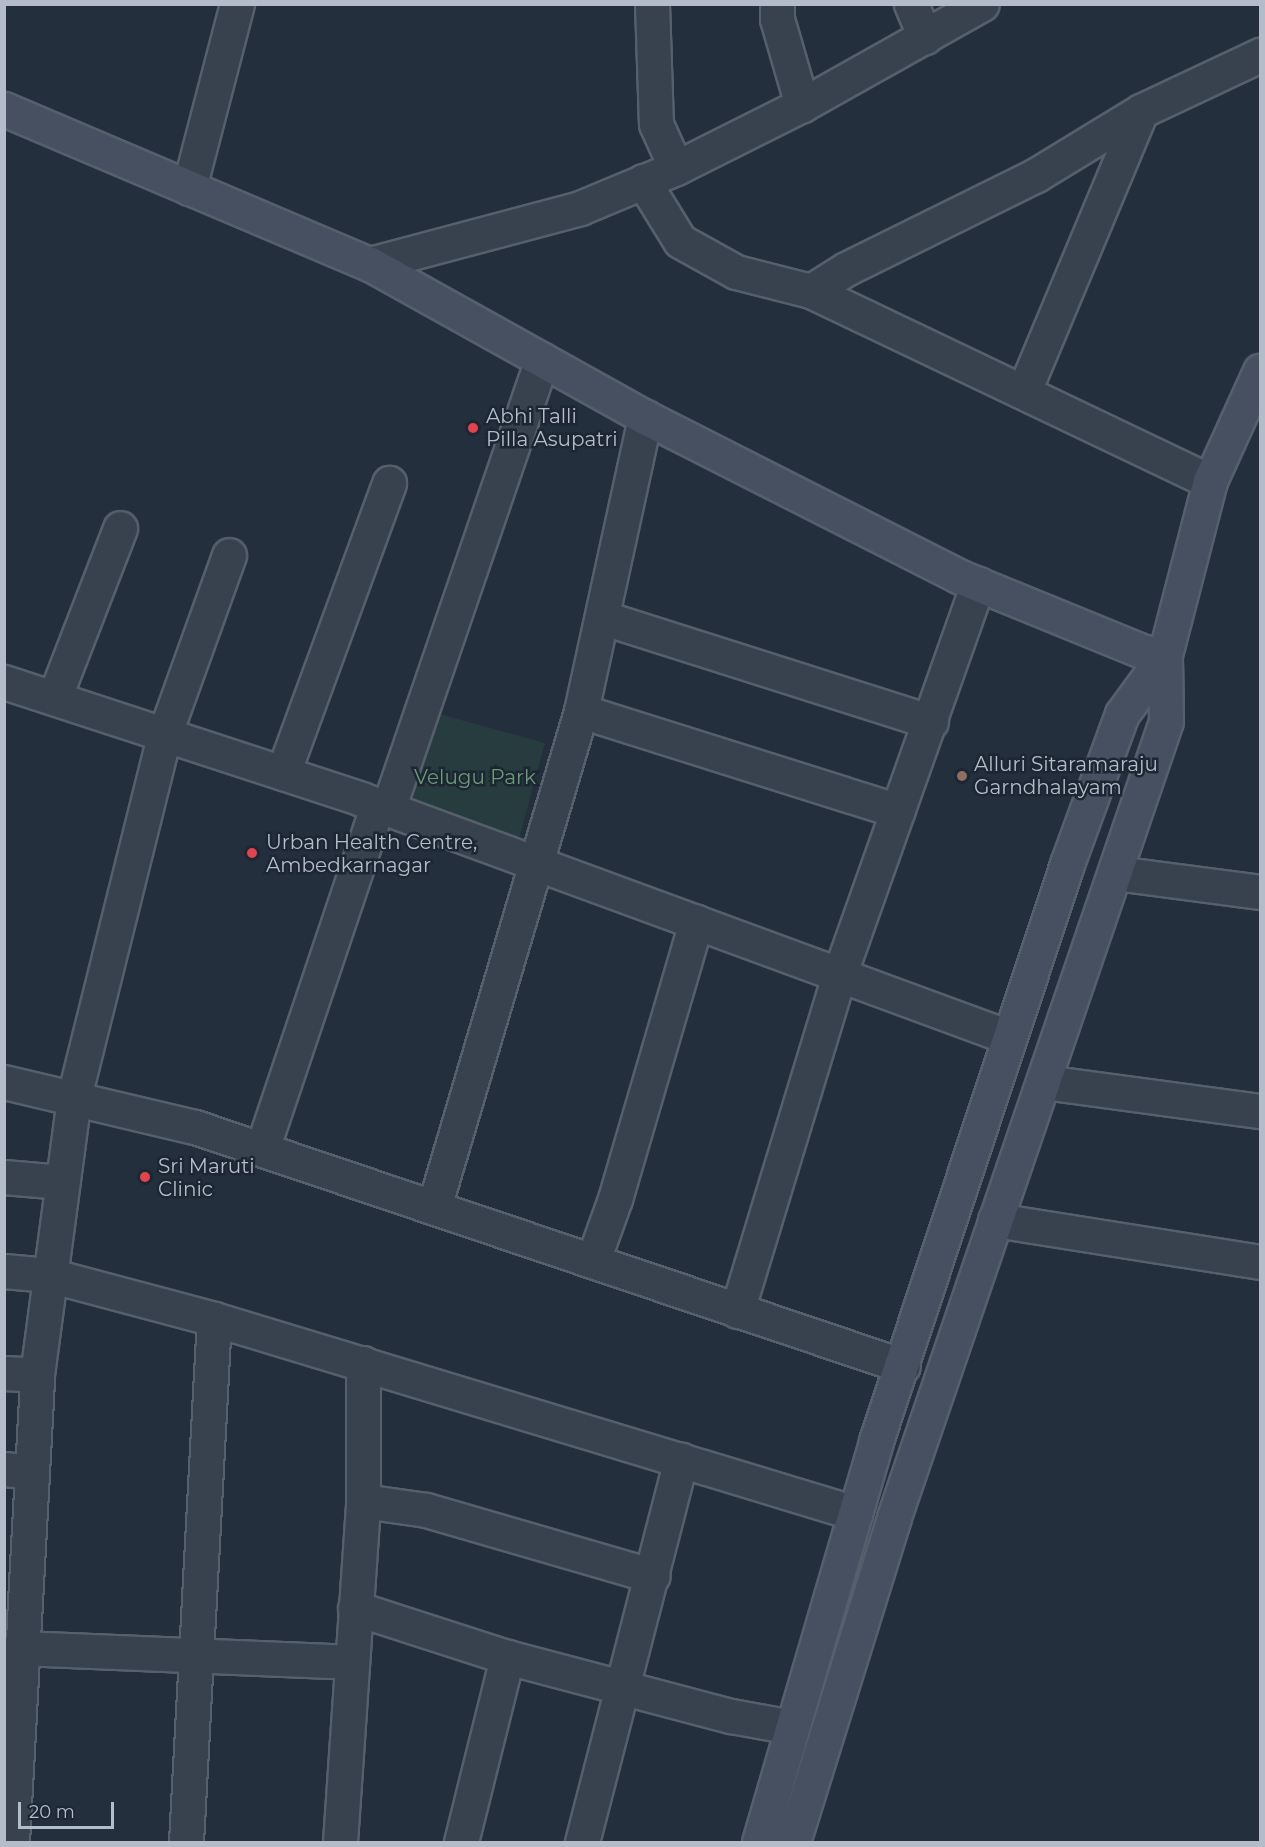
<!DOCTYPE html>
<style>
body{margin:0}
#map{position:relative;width:1265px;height:1847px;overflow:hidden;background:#242f3e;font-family:Montserrat,sans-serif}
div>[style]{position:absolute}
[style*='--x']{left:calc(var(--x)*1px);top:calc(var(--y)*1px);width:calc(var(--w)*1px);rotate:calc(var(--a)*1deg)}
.green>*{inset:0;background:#263c3f}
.roads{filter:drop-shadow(2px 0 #565f6c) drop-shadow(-2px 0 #565f6c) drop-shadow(0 2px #565f6c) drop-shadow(0 -2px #565f6c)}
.street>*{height:33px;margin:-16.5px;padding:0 16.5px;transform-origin:16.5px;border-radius:16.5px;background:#38414e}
.secondary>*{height:33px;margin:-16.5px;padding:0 16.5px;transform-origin:16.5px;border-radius:16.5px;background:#465061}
.dots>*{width:16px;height:16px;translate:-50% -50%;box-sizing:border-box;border:3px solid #1d2633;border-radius:50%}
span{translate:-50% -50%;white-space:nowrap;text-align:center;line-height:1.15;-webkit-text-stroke:5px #1d2633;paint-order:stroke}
.poi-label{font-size:20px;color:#b4bcc9}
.left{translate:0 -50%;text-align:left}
.park-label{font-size:20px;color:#6b9a76}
.frame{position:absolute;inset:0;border:6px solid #b4bcc9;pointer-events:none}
.scale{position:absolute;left:18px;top:1802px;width:96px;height:27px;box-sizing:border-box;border:3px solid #b4bcc9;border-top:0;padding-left:8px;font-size:18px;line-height:21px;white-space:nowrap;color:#b4bcc9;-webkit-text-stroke:4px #1d2633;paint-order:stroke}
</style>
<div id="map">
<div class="green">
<div style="clip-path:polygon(432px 712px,545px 743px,518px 842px,404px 811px)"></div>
</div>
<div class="roads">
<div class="street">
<div style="--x:652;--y:4;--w:120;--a:88.1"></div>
<div style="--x:656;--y:124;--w:48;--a:65.6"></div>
<div style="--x:777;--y:4;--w:15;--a:90"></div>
<div style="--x:777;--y:19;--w:90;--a:73.8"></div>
<div style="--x:911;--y:4;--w:36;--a:67"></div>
<div style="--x:643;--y:181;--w:70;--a:58.3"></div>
<div style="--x:680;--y:241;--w:64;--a:29"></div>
<div style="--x:736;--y:272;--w:77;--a:14.2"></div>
<div style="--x:811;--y:291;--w:442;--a:25.5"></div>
<div style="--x:189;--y:188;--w:190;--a:-75.4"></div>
<div style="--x:370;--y:264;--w:217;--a:-14.9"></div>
<div style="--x:580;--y:208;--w:104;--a:-22.6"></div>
<div style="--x:676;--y:168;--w:141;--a:-26.6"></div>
<div style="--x:802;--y:105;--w:206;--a:-29.3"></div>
<div style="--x:811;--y:291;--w:41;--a:-32.2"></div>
<div style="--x:846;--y:269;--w:212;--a:-26.3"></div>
<div style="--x:1036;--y:175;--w:123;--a:-31.4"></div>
<div style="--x:1141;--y:111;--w:132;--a:-25.2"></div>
<div style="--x:1024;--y:391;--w:303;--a:-67.3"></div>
<div style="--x:604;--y:618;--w:343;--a:17.6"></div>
<div style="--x:4;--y:682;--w:376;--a:18.1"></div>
<div style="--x:361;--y:799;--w:690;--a:20.17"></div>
<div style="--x:55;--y:696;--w:180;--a:-68.8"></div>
<div style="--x:581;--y:711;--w:332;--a:17.5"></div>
<div style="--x:283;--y:773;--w:309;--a:-69.9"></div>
<div style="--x:388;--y:809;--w:475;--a:-71.1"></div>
<div style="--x:1116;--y:873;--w:145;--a:7.5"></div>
<div style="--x:4;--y:1082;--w:196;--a:13.3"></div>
<div style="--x:195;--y:1127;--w:747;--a:18.65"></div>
<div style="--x:1045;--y:1082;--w:217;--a:7.7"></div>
<div style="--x:262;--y:1149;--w:363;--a:-71.4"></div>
<div style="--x:4;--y:1177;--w:58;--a:4.9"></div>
<div style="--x:434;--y:1207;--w:517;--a:-73.49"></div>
<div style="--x:581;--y:711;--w:301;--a:-77.7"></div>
<div style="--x:995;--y:1220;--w:268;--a:9"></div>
<div style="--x:593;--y:1260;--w:65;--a:-70.2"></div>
<div style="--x:615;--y:1199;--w:289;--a:-73.7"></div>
<div style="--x:4;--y:1271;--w:45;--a:5.1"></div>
<div style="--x:49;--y:1275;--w:171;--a:14.9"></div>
<div style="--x:214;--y:1319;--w:670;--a:16.84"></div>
<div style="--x:737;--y:1311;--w:353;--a:-73.1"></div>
<div style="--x:840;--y:973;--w:413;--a:-70.5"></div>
<div style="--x:4;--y:1373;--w:33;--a:3"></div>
<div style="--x:4;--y:1469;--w:28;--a:6"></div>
<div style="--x:363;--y:1501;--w:64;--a:8.1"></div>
<div style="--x:426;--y:1510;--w:236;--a:16.2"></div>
<div style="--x:355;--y:1608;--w:160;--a:17.9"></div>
<div style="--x:507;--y:1657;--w:232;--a:14.8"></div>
<div style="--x:731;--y:1716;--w:62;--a:10.2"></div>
<div style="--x:19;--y:1648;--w:331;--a:2.4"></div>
<div style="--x:12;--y:1842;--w:468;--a:-86.9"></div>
<div style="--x:37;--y:1375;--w:280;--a:-82.4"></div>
<div style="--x:74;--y:1097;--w:375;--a:-76"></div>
<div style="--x:165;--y:733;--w:189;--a:-70.2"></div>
<div style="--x:186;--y:1842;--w:524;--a:-86.94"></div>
<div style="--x:340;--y:1842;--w:342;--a:-86.1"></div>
<div style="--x:363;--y:1501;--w:138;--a:-90"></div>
<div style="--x:461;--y:1842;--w:191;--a:-76"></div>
<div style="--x:582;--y:1842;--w:395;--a:-75.5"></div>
</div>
<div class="secondary">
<div style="--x:4;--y:109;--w:397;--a:23"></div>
<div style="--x:370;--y:264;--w:315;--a:29.1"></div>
<div style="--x:645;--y:417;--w:351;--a:26.9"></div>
<div style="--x:958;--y:576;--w:201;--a:22.2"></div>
<div style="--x:1144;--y:652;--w:21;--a:8"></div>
<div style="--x:759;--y:1842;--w:418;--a:-73.7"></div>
<div style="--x:876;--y:1441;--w:608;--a:-71.68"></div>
<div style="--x:1067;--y:864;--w:160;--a:-69.9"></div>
<div style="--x:1122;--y:714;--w:73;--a:-53.9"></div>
<div style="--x:793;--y:1842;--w:340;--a:-72.7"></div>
<div style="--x:894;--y:1517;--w:841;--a:-71.13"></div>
<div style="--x:1166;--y:721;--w:66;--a:-90.9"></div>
<div style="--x:1165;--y:655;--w:180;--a:-75.5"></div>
<div style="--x:1210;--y:481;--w:121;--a:-65.6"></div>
</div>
</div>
<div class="dots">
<div style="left:473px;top:428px;background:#e0444e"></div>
<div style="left:962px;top:776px;background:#8d6e63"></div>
<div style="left:252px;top:853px;background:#e0444e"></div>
<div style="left:145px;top:1177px;background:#e0444e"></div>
</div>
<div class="poi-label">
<span class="left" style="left:486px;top:428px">Abhi Talli<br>Pilla Asupatri</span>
<span class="left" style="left:974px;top:776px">Alluri Sitaramaraju<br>Garndhalayam</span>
<span class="left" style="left:266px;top:854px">Urban Health Centre,<br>Ambedkarnagar</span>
<span class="left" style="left:158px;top:1178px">Sri Maruti<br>Clinic</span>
</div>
<div class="park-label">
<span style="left:475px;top:777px">Velugu Park</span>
</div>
<div class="frame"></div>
<div class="scale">20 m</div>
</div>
